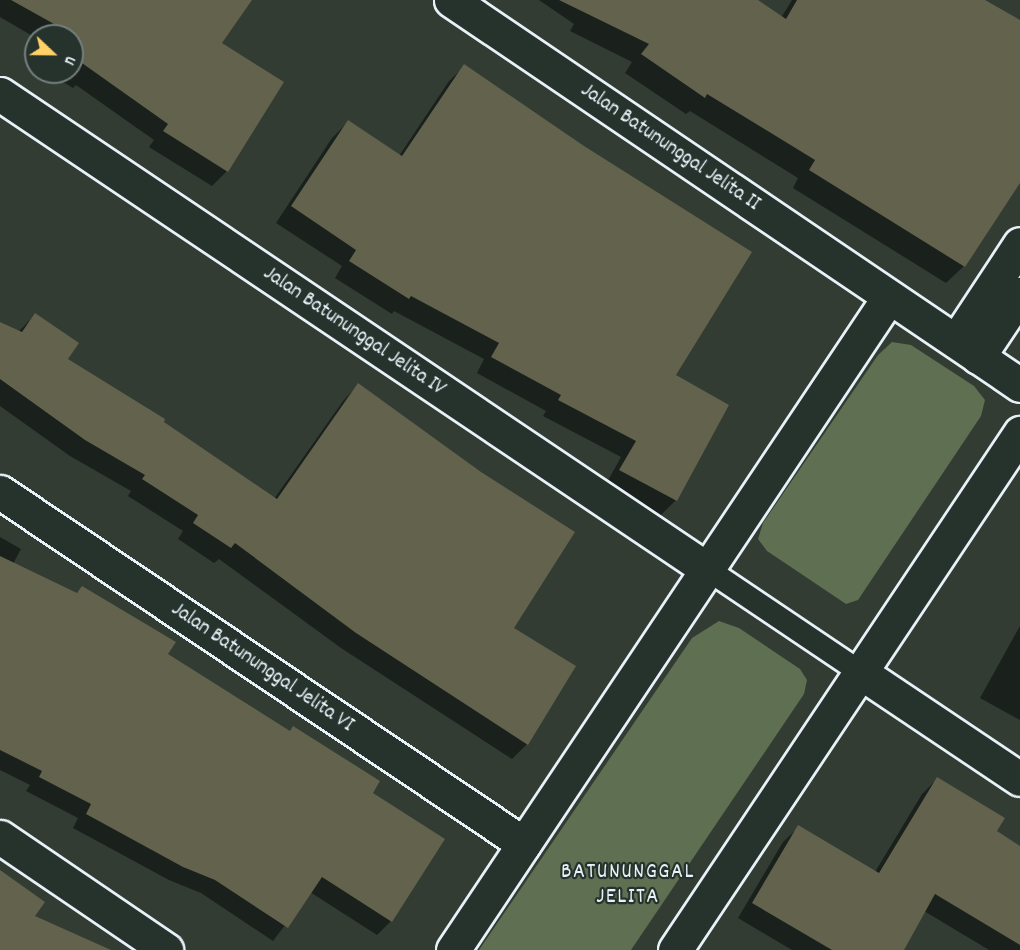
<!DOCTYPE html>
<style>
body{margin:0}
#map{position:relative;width:1020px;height:950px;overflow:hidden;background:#323c33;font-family:Dekko,sans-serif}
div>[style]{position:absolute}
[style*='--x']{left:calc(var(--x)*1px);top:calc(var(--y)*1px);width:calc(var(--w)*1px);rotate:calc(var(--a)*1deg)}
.green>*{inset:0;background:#5f6f51}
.shadow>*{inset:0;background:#0007}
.building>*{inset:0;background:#62624d}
.roads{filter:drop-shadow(2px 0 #e8f1f8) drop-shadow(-2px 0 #e8f1f8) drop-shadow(0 2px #e8f1f8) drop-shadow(0 -2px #e8f1f8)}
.lane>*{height:22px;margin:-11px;padding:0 11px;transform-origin:11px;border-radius:11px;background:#26332d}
.street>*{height:33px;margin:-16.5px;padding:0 16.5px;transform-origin:16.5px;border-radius:16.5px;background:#26332d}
span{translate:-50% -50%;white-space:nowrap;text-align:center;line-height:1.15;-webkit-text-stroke:4.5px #26332d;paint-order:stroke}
.street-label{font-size:21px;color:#e8f1f8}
.neighbourhood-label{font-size:22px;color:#e8f1f8;letter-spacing:1.5px}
.north{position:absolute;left:24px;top:24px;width:60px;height:60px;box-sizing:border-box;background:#26332d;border:2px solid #747f7e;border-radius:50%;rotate:112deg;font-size:16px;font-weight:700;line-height:24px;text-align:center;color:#e8f1f8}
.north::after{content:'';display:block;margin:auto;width:21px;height:27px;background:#ffd166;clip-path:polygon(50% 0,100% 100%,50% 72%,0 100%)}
</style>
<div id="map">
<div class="green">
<div style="clip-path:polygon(892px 342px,911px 345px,974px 386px,985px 400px,981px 416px,858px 600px,846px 604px,767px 551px,758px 539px,763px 523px,878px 355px)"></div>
<div style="clip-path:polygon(719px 621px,739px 628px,800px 669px,807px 680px,804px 694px,631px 950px,479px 950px,692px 638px)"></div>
</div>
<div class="shadow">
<div style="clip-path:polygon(0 0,250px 0,220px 44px,227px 171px,212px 186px,149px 147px,154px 140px,76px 85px,73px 88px,47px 72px,72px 72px,72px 36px,36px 38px,0 17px)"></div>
<div style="clip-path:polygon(539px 0,755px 0,781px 18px,792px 0,978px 0,1020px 23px,1020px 180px,964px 266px,946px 283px,793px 188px,798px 178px,690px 111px,686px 114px,625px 73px,632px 62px,570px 31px,574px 24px)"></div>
<div style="clip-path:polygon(465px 66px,673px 376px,727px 405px,675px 501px,660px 516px,605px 486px,621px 457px,543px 416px,546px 411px,477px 373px,484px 359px,394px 311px,392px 314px,335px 278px,342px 266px,276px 223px,332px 138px,348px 122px,399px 156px,449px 81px)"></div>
<div style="clip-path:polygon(35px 315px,66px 359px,274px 499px,343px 401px,358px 385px,512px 628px,527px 744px,512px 759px,341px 648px,219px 559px,214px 563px,178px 539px,183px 531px,128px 496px,131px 491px,70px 456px,0 406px,0 323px,19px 331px)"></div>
<div style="clip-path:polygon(0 537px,21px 549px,13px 564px,76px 594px,82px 588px,166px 655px,371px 793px,391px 921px,377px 935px,310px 892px,273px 941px,201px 893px,169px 880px,73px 828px,78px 818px,26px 791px,30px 785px,0 770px)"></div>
<div style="clip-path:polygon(1020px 626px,1020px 720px,980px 698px)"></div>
<div style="clip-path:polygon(937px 779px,995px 832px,1020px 847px,1020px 950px,989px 950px,924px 911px,903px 950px,792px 950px,738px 918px,783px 842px,799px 827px,875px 872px,922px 794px)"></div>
</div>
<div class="building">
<div style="clip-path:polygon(11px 0,252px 0,222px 43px,284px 82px,228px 172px,163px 131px,168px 124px,72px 56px,72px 34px)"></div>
<div style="clip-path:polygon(559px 0,758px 0,786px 19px,797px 0,985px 0,1020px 20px,1020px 183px,965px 267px,809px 170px,815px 160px,707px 94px,705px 98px,641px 54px,649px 44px)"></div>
<div style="clip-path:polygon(464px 64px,584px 146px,752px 252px,676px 375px,729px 405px,677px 501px,619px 470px,636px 441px,558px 400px,561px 395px,491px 357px,499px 343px,411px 296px,409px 299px,349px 261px,356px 250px,291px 206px,348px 120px,402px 156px)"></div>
<div style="clip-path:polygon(35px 313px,79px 343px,68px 359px,165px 419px,164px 422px,277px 499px,358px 383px,481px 472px,575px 532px,514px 628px,576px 666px,528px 745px,356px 633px,235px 543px,231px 548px,193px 523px,198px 515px,142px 479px,145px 475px,85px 440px,0 379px,0 322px,22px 332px)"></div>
<div style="clip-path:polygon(0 556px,77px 593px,82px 586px,176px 642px,168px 654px,290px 731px,293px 726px,380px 781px,373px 793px,445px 839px,392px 922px,322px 877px,288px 928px,215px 880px,183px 867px,86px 814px,91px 804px,39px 777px,42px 771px,0 750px)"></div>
<div style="clip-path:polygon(937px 777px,1005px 818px,997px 831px,1020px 846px,1020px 945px,935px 894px,904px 950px,832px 950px,752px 903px,798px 825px,879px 873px)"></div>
<div style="clip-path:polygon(0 870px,45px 902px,35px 916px,111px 950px,0 950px)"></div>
</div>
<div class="roads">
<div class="lane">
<div style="--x:707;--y:569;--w:184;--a:33.9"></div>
</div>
<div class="street">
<div style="--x:451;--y:0;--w:687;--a:34.08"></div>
<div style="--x:0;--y:94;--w:852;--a:33.9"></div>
<div style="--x:956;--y:341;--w:116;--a:-56.6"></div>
<div style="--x:978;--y:357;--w:76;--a:-56.3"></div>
<div style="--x:0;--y:492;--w:631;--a:33.89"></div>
<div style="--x:860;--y:672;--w:192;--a:33.8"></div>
<div style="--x:0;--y:837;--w:201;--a:34.2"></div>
<div style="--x:453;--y:950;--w:785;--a:-56.27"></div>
<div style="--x:675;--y:950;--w:622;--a:-56.28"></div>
</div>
</div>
<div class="street-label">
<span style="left:670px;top:148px;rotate:34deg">Jalan Batununggal Jelita II</span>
<span style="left:354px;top:332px;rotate:34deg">Jalan Batununggal Jelita IV</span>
<span style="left:262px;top:668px;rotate:34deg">Jalan Batununggal Jelita VI</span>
</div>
<div class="neighbourhood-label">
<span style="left:628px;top:885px">BATUNUNGGAL<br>JELITA</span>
</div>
<div class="north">U</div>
</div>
